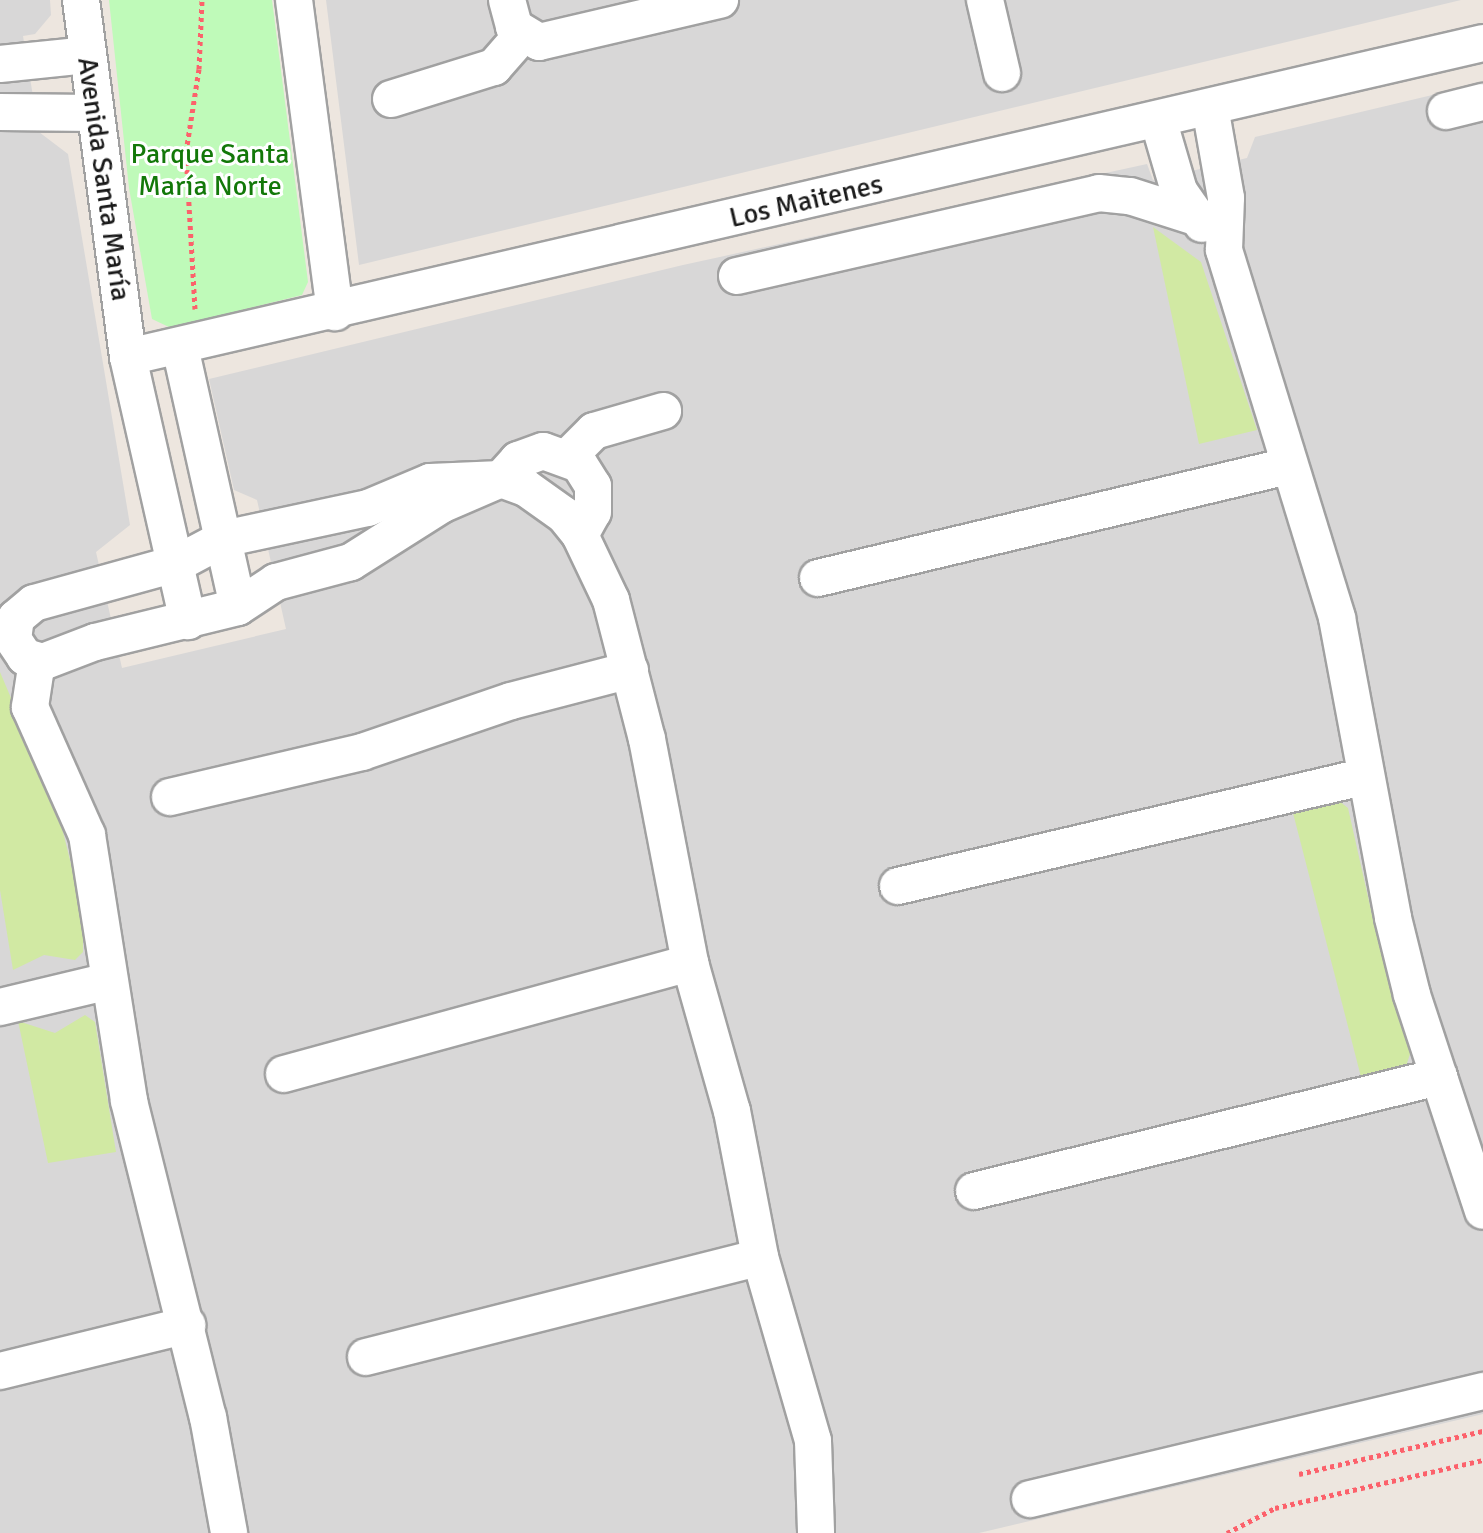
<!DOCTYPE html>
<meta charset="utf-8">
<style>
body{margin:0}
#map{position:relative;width:1483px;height:1533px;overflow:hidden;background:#ede6df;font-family:Signika,sans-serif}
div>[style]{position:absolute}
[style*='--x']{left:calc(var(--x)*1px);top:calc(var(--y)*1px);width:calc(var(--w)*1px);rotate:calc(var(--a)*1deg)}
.residential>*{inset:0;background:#d8d7d7}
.grass>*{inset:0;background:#d1e9a3}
.park>*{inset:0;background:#bffab9}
.path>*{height:5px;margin-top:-2.5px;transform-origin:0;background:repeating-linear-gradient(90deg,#fc616b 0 4px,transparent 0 8px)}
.roads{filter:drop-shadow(2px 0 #a1a1a1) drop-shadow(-2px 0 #a1a1a1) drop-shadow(0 2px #a1a1a1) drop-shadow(0 -2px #a1a1a1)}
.minor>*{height:36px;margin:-18px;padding:0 18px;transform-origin:18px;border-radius:18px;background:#fff}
span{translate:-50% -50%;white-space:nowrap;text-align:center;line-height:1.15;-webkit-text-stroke:6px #fff;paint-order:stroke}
.park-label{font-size:28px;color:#137809}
.street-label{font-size:28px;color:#1a1a1a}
</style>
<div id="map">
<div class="residential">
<div style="clip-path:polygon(0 0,50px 0,51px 15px,35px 34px,23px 36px,39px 132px,68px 154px,130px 525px,96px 552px,122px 668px,286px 629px,257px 500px,234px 490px,209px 379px,683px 265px,1147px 164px,1153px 180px,1247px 158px,1255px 137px,1483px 83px,1483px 1414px,979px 1533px,0 1533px)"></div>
<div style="clip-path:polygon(326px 0,1461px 0,359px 265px)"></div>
</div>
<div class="grass">
<div style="clip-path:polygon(1153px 227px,1201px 262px,1257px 430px,1199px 444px)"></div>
<div style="clip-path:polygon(0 672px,56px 804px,83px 912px,83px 952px,75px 960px,44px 955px,13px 970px,0 890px)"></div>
<div style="clip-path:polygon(1339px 801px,1348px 808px,1377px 937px,1412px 1048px,1406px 1066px,1361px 1077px,1293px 813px)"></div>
<div style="clip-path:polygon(85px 1015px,95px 1022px,116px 1152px,48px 1163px,18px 1021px,55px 1033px)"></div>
</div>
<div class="park">
<div style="clip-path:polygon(109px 0,272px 0,308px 282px,302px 295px,171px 328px,152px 319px,129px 188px)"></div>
</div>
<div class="path">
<div style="--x:195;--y:309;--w:157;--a:-93.3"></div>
<div style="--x:186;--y:152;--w:84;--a:-81.1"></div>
<div style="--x:199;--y:69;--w:69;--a:-87.5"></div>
<div style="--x:1299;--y:1474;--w:189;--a:-13.2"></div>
<div style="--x:1227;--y:1533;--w:54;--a:-27.5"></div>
<div style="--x:1275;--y:1508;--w:213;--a:-13"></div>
</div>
<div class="roads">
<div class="minor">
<div style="--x:81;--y:0;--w:360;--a:82.5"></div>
<div style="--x:128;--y:357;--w:271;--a:77.2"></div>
<div style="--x:294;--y:0;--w:315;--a:82.5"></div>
<div style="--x:507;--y:0;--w:28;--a:75"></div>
<div style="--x:514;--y:27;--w:29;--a:31"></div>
<div style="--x:539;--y:42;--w:186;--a:-13.1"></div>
<div style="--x:985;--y:0;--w:75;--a:76.9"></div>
<div style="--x:0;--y:64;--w:87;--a:-5.9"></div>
<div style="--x:391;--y:99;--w:108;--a:-17.3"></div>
<div style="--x:494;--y:67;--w:43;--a:-48.8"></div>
<div style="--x:1210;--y:107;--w:92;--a:80"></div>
<div style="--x:1226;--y:198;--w:52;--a:92.2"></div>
<div style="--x:1224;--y:250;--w:385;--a:72.9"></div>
<div style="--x:1337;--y:618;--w:305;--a:79.4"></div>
<div style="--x:1393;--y:918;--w:79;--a:76.1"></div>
<div style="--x:1412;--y:995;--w:227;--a:71.8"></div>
<div style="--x:1446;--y:111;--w:38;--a:-14"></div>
<div style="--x:0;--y:112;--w:94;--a:0.6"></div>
<div style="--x:1158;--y:119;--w:75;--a:73.7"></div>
<div style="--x:1179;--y:191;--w:40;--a:55.1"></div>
<div style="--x:737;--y:276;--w:371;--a:-12.9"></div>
<div style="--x:1099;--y:193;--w:31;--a:6"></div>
<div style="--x:1130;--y:196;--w:69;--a:17.7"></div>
<div style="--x:180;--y:347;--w:266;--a:77.4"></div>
<div style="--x:128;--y:357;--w:1391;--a:-13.05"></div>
<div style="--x:569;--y:456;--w:35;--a:-45"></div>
<div style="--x:594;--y:431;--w:72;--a:-16.2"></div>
<div style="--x:580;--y:535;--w:26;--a:-61"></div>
<div style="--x:593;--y:512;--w:26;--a:-90"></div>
<div style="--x:593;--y:486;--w:26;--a:-122"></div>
<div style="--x:579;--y:464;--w:38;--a:-160"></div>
<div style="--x:543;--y:451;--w:27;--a:160"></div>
<div style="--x:518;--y:460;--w:25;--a:132"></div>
<div style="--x:501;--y:479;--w:65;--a:156.6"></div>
<div style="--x:441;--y:505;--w:107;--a:147.7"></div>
<div style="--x:351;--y:562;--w:78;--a:165.1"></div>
<div style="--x:276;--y:582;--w:45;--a:146.7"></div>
<div style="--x:238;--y:607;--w:147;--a:166.2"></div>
<div style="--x:95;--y:642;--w:56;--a:159"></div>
<div style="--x:43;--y:662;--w:19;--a:-164"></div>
<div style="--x:25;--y:657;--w:22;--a:-124"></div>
<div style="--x:13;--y:639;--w:21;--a:-82"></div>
<div style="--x:16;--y:618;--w:23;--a:-40"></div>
<div style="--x:34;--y:603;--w:147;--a:-15.4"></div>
<div style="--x:176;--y:564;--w:53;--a:-28"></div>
<div style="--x:223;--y:539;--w:148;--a:-12.1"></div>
<div style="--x:368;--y:508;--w:67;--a:-22.8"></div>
<div style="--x:430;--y:482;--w:71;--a:-2.4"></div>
<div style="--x:501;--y:479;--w:27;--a:20"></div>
<div style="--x:526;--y:488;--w:47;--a:35.4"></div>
<div style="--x:564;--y:515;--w:26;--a:51"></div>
<div style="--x:580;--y:535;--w:72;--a:64.5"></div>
<div style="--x:611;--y:600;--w:144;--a:75.5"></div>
<div style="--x:647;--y:739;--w:228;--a:79.1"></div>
<div style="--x:690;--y:963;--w:154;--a:74.2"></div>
<div style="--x:732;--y:1111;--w:149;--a:79.1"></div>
<div style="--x:760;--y:1257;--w:191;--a:73.9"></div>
<div style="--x:813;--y:1441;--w:92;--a:88.1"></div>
<div style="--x:818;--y:578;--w:484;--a:-13.4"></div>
<div style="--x:37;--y:661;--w:47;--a:98.7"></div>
<div style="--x:30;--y:707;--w:140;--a:66"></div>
<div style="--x:87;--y:835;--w:269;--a:81"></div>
<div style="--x:129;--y:1101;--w:326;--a:76"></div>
<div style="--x:208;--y:1417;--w:118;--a:79.7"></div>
<div style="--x:170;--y:797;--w:197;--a:-13.2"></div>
<div style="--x:362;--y:752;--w:157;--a:-18.9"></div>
<div style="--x:511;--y:701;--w:123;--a:-14.6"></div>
<div style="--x:898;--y:886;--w:478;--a:-13.2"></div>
<div style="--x:0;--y:1007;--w:112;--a:-13.4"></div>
<div style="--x:284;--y:1074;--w:421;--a:-15.3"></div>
<div style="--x:974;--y:1191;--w:479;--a:-13.8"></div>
<div style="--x:366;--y:1357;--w:406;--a:-14.2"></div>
<div style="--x:0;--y:1371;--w:193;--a:-13.8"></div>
<div style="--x:1030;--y:1499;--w:466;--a:-13.4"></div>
</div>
</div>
<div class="park-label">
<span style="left:210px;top:170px">Parque Santa<br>María Norte</span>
</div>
<div class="street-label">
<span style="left:104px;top:179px;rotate:82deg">Avenida Santa María</span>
<span style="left:806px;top:201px;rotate:-13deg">Los Maitenes</span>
</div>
</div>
